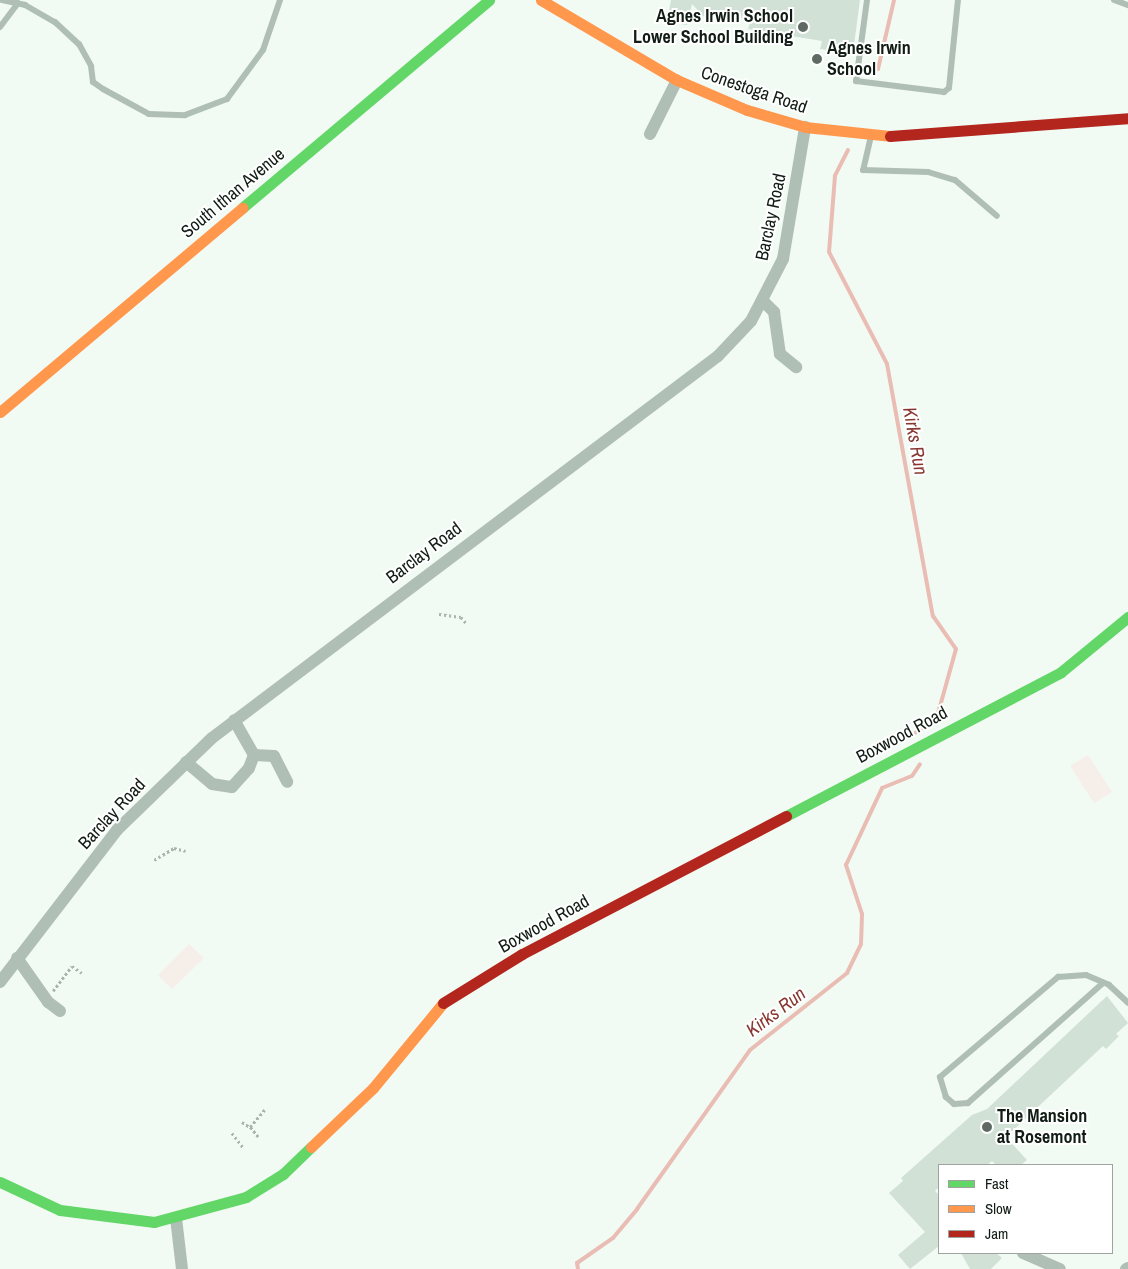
<!DOCTYPE html>
<style>
body{margin:0}
#map{position:relative;width:1128px;height:1269px;overflow:hidden;background:#f1fbf4;font-family:"Archivo Narrow",sans-serif}
div>[style]{position:absolute}
[style*='--x']{left:calc(var(--x)*1px);top:calc(var(--y)*1px);width:calc(var(--w)*1px);rotate:calc(var(--a)*1deg)}
.green>*{inset:0;background:#f6eee9}
.stream>*{height:4px;margin:-2px;padding:0 2px;transform-origin:2px;border-radius:2px;background:#e9bdb4}
.building>*{inset:0;background:#d1e1d6}
.path>*{height:2.5px;margin-top:-1.25px;transform-origin:0;background:repeating-linear-gradient(90deg,#aab5ae 0 2.5px,transparent 0 5px)}
.lane>*{height:6px;margin:-3px;padding:0 3px;transform-origin:3px;border-radius:3px;background:#b0bfb6}
.street>*{height:12px;margin:-6px;padding:0 6px;transform-origin:6px;border-radius:6px;background:#b0bfb6}
.fast>*{height:11px;margin:-5.5px;padding:0 5.5px;transform-origin:5.5px;border-radius:5.5px;background:#63d668}
.slow>*{height:11px;margin:-5.5px;padding:0 5.5px;transform-origin:5.5px;border-radius:5.5px;background:#ff974d}
.jam>*{height:11px;margin:-5.5px;padding:0 5.5px;transform-origin:5.5px;border-radius:5.5px;background:#b3261e}
.dots>*{width:14px;height:14px;translate:-50% -50%;box-sizing:border-box;border:2px solid #fff;border-radius:50%}
span{translate:-50% -50%;white-space:nowrap;text-align:center;line-height:1.15;-webkit-text-stroke:4px #fff;paint-order:stroke}
.poi-label{font-size:18px;color:#111c15;font-weight:700}
.right{translate:-100% -50%;text-align:right}
.left{translate:0 -50%;text-align:left}
.street-label{font-size:18px;color:#111c15}
.water-label{font-size:19px;color:#883730;font-style:italic}
.legend{position:absolute;left:938px;top:1164px;width:175px;height:90px;box-sizing:border-box;background:#fff;border:1px solid #a0a4a1;margin:0;padding:6px 9px;list-style:none;font-size:15px;color:#111c15}
.legend li{display:flex;align-items:center;gap:10px;height:25px}
.legend b{width:25px;border:1px solid #a0a4a1}
</style>
<div id="map">
<div class="green">
<div style="clip-path:polygon(1088px 755px,1112px 792px,1094px 803px,1070px 766px)"></div>
<div style="clip-path:polygon(189px 944px,204px 958px,172px 989px,158px 975px)"></div>
</div>
<div class="stream">
<div style="--x:878;--y:69;--w:71;--a:-76.9"></div>
<div style="--x:848;--y:150;--w:29;--a:117"></div>
<div style="--x:835;--y:176;--w:76;--a:94.5"></div>
<div style="--x:829;--y:252;--w:126;--a:62.6"></div>
<div style="--x:887;--y:364;--w:256;--a:79.7"></div>
<div style="--x:933;--y:616;--w:40;--a:55.1"></div>
<div style="--x:956;--y:649;--w:71;--a:105.6"></div>
<div style="--x:937;--y:717;--w:26;--a:144"></div>
<div style="--x:578;--y:1269;--w:6;--a:-99"></div>
<div style="--x:577;--y:1263;--w:44;--a:-34.8"></div>
<div style="--x:613;--y:1238;--w:38;--a:-50"></div>
<div style="--x:637;--y:1209;--w:195;--a:-54.6"></div>
<div style="--x:750;--y:1050;--w:124;--a:-38.4"></div>
<div style="--x:847;--y:973;--w:32;--a:-64"></div>
<div style="--x:861;--y:944;--w:30;--a:-88"></div>
<div style="--x:862;--y:914;--w:52;--a:-108.1"></div>
<div style="--x:846;--y:865;--w:85;--a:-64.9"></div>
<div style="--x:882;--y:788;--w:32;--a:-22"></div>
<div style="--x:912;--y:776;--w:14;--a:-56"></div>
</div>
<div class="building">
<div style="clip-path:polygon(671px 0,860px 0,854px 45px,843px 44px,842px 52px,820px 49px,822px 41px,748px 29px,751px 20px,721px 15px,706px 19px,692px 4px,687px 25px,667px 22px)"></div>
<div style="clip-path:polygon(1107px 996px,1128px 1023px,1116px 1034px,1119px 1036px,1106px 1049px,1103px 1046px,1006px 1137px,1027px 1160px,1021px 1165px,996px 1165px,992px 1161px,987px 1165px,939px 1165px,939px 1187px,935px 1191px,939px 1195px,939px 1246px,910px 1269px,898px 1255px,925px 1232px,889px 1193px,903px 1181px,901px 1178px,972px 1115px,987px 1109px)"></div>
<div style="clip-path:polygon(961px 1253px,996px 1253px,1002px 1258px,991px 1269px,970px 1269px)"></div>
</div>
<div class="path">
<div style="--x:439;--y:614;--w:22;--a:8"></div>
<div style="--x:461;--y:617;--w:8;--a:50"></div>
<div style="--x:154;--y:860;--w:23;--a:-31"></div>
<div style="--x:174;--y:848;--w:12;--a:14"></div>
<div style="--x:53;--y:991;--w:31;--a:-53"></div>
<div style="--x:72;--y:966;--w:12;--a:35"></div>
<div style="--x:242;--y:1122;--w:9;--a:32"></div>
<div style="--x:232;--y:1133;--w:18;--a:52"></div>
<div style="--x:258;--y:1137;--w:13;--a:-129"></div>
<div style="--x:250;--y:1127;--w:23;--a:-50"></div>
</div>
<div class="lane">
<div style="--x:2;--y:0;--w:24;--a:12"></div>
<div style="--x:25;--y:5;--w:34;--a:30"></div>
<div style="--x:55;--y:22;--w:33;--a:43"></div>
<div style="--x:79;--y:44;--w:25;--a:61"></div>
<div style="--x:91;--y:66;--w:16;--a:83"></div>
<div style="--x:93;--y:82;--w:12;--a:35"></div>
<div style="--x:103;--y:89;--w:52;--a:28.5"></div>
<div style="--x:149;--y:114;--w:36;--a:2"></div>
<div style="--x:185;--y:115;--w:45;--a:-20.9"></div>
<div style="--x:227;--y:99;--w:61;--a:-53.7"></div>
<div style="--x:263;--y:50;--w:53;--a:-71.2"></div>
<div style="--x:867;--y:0;--w:82;--a:97.7"></div>
<div style="--x:856;--y:81;--w:89;--a:7.1"></div>
<div style="--x:944;--y:92;--w:6;--a:-39"></div>
<div style="--x:949;--y:88;--w:88;--a:-84.2"></div>
<div style="--x:1114;--y:0;--w:15;--a:20"></div>
<div style="--x:0;--y:27;--w:30;--a:-53"></div>
<div style="--x:871;--y:136;--w:35;--a:103"></div>
<div style="--x:863;--y:170;--w:65;--a:1.8"></div>
<div style="--x:928;--y:172;--w:28;--a:17"></div>
<div style="--x:955;--y:180;--w:55;--a:40.6"></div>
<div style="--x:1103;--y:983;--w:181;--a:138.4"></div>
<div style="--x:968;--y:1103;--w:14;--a:176"></div>
<div style="--x:954;--y:1104;--w:11;--a:-139"></div>
<div style="--x:946;--y:1097;--w:21;--a:-107"></div>
<div style="--x:940;--y:1077;--w:155;--a:-40.3"></div>
<div style="--x:1058;--y:977;--w:28;--a:-4"></div>
<div style="--x:1086;--y:975;--w:25;--a:23"></div>
<div style="--x:1109;--y:985;--w:26;--a:43"></div>
</div>
<div class="street">
<div style="--x:650;--y:134;--w:60;--a:-63.4"></div>
<div style="--x:763;--y:301;--w:16;--a:45"></div>
<div style="--x:774;--y:312;--w:42;--a:81.9"></div>
<div style="--x:780;--y:354;--w:21;--a:39"></div>
<div style="--x:254;--y:755;--w:20;--a:3"></div>
<div style="--x:274;--y:756;--w:29;--a:63"></div>
<div style="--x:186;--y:762;--w:34;--a:40"></div>
<div style="--x:212;--y:784;--w:20;--a:9"></div>
<div style="--x:232;--y:787;--w:25;--a:-48"></div>
<div style="--x:249;--y:768;--w:14;--a:-69"></div>
<div style="--x:254;--y:755;--w:40;--a:-119.7"></div>
<div style="--x:17;--y:958;--w:54;--a:54.8"></div>
<div style="--x:48;--y:1002;--w:15;--a:37"></div>
<div style="--x:0;--y:982;--w:192;--a:-52.4"></div>
<div style="--x:117;--y:830;--w:132;--a:-44.1"></div>
<div style="--x:212;--y:738;--w:634;--a:-37.05"></div>
<div style="--x:718;--y:356;--w:48;--a:-46.7"></div>
<div style="--x:751;--y:321;--w:70;--a:-62.7"></div>
<div style="--x:783;--y:259;--w:134;--a:-80.5"></div>
<div style="--x:176;--y:1218;--w:51;--a:83.3"></div>
<div style="--x:1023;--y:1253;--w:40;--a:23.4"></div>
<div style="--x:1126;--y:1269;--w:2;--a:-27"></div>
</div>
<div class="fast">
<div style="--x:242;--y:208;--w:323;--a:-40.1"></div>
<div style="--x:786;--y:816;--w:310;--a:-27.6"></div>
<div style="--x:1061;--y:672;--w:87;--a:-39.4"></div>
<div style="--x:0;--y:1182;--w:66;--a:25"></div>
<div style="--x:60;--y:1210;--w:95;--a:7.3"></div>
<div style="--x:154;--y:1222;--w:95;--a:-15.2"></div>
<div style="--x:246;--y:1197;--w:44;--a:-31.9"></div>
<div style="--x:283;--y:1174;--w:39;--a:-44"></div>
</div>
<div class="slow">
<div style="--x:541;--y:0;--w:158;--a:30.5"></div>
<div style="--x:677;--y:80;--w:76;--a:23.2"></div>
<div style="--x:747;--y:110;--w:60;--a:16.3"></div>
<div style="--x:805;--y:127;--w:85;--a:6"></div>
<div style="--x:0;--y:412;--w:317;--a:-40.1"></div>
<div style="--x:311;--y:1147;--w:86;--a:-43.6"></div>
<div style="--x:373;--y:1088;--w:110;--a:-50.5"></div>
</div>
<div class="jam">
<div style="--x:890;--y:136;--w:239;--a:-4.3"></div>
<div style="--x:443;--y:1003;--w:93;--a:-31.8"></div>
<div style="--x:522;--y:954;--w:298;--a:-27.6"></div>
</div>
<div class="dots">
<div style="left:803px;top:27px;background:#5f6a63"></div>
<div style="left:817px;top:59px;background:#5f6a63"></div>
<div style="left:987px;top:1127px;background:#5f6a63"></div>
</div>
<div class="poi-label">
<span class="right" style="left:793px;top:27px">Agnes Irwin School<br>Lower School Building</span>
<span class="left" style="left:827px;top:59px">Agnes Irwin<br>School</span>
<span class="left" style="left:997px;top:1127px">The Mansion<br>at Rosemont</span>
</div>
<div class="street-label">
<span style="left:754px;top:90px;rotate:19deg">Conestoga Road</span>
<span style="left:233px;top:193px;rotate:-40deg">South Ithan Avenue</span>
<span style="left:771px;top:217px;rotate:-78deg">Barclay Road</span>
<span style="left:424px;top:553px;rotate:-37deg">Barclay Road</span>
<span style="left:902px;top:735px;rotate:-28deg">Boxwood Road</span>
<span style="left:112px;top:814px;rotate:-47deg">Barclay Road</span>
<span style="left:544px;top:924px;rotate:-29deg">Boxwood Road</span>
</div>
<div class="water-label">
<span style="left:915px;top:441px;rotate:80deg">Kirks Run</span>
<span style="left:776px;top:1012px;rotate:-37deg">Kirks Run</span>
</div>
<ul class="legend">
<li><b style="height:6px;background:#63d668"></b>Fast</li>
<li><b style="height:6px;background:#ff974d"></b>Slow</li>
<li><b style="height:6px;background:#b3261e"></b>Jam</li>
</ul>
</div>
